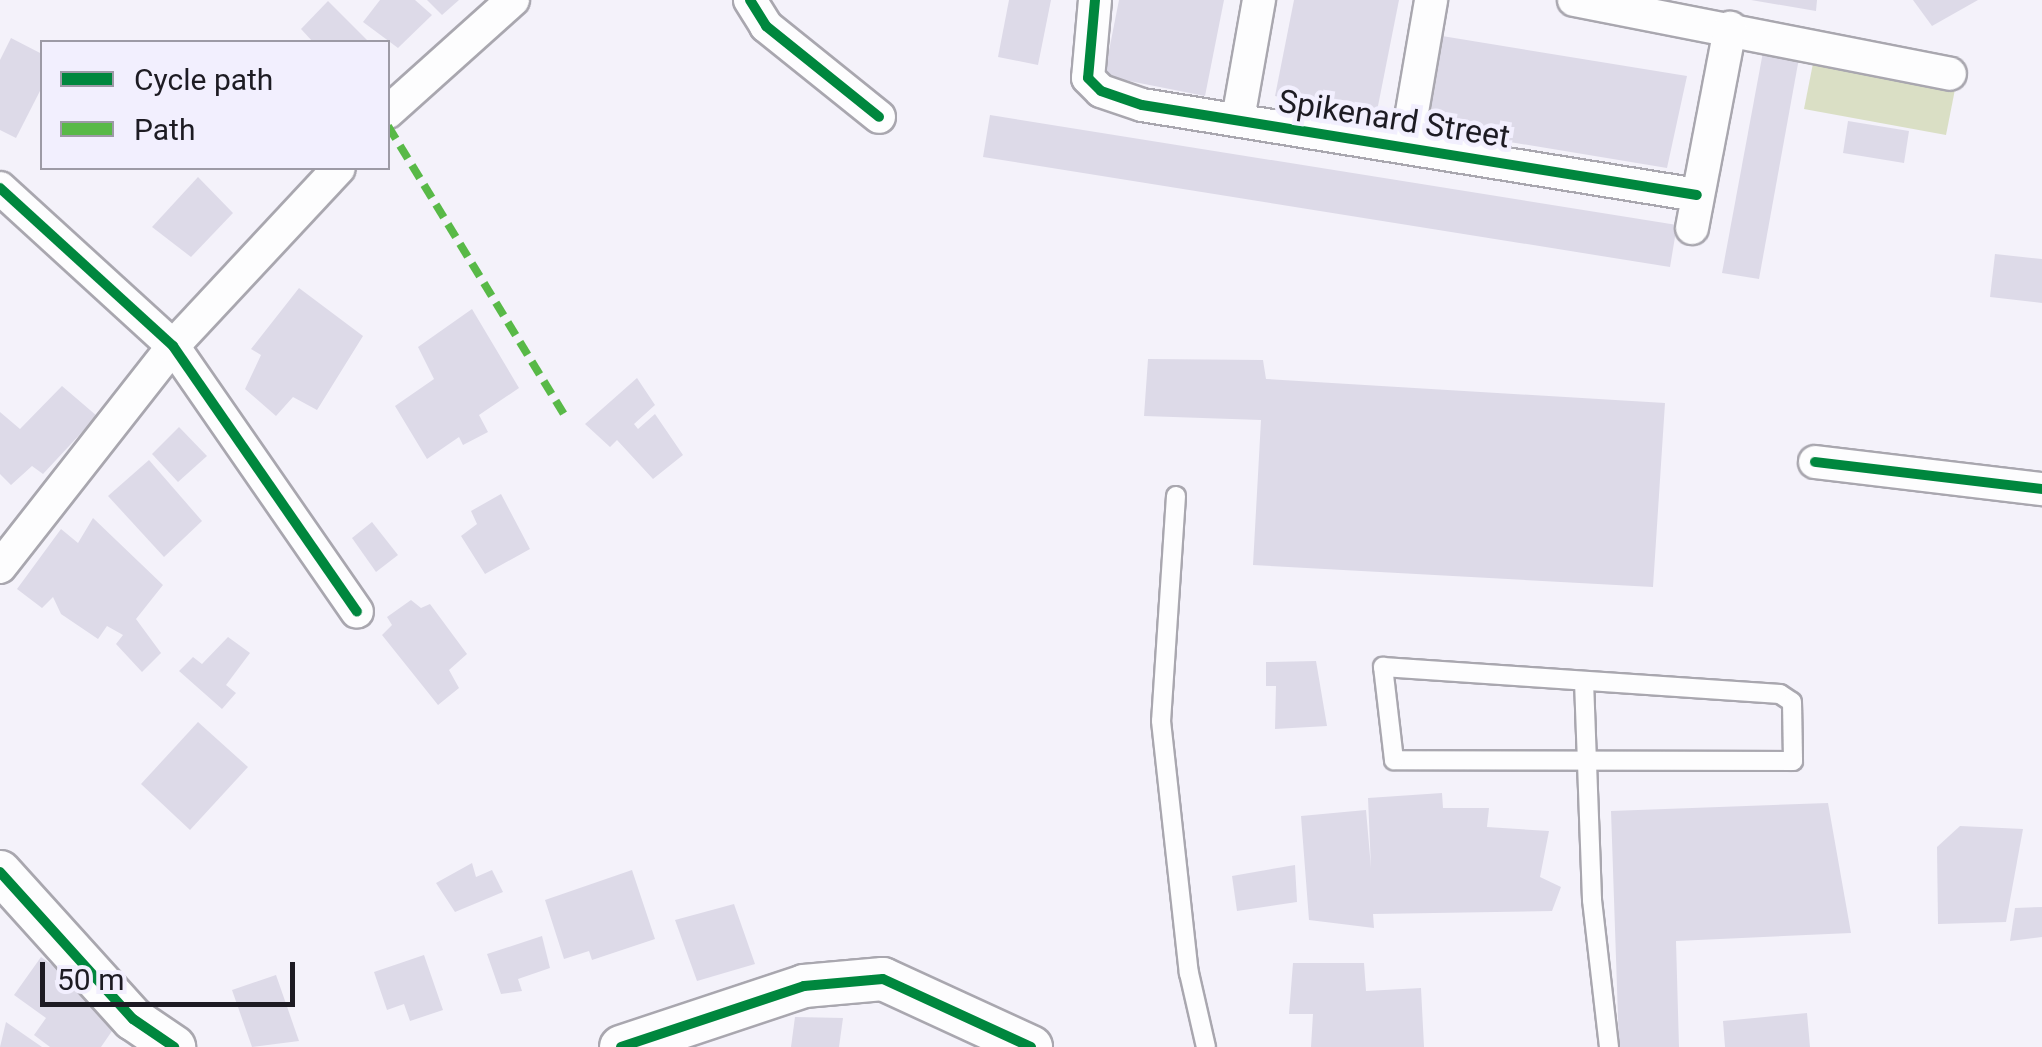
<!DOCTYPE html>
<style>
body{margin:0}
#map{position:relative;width:2042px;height:1047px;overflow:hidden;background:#f4f2fa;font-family:Roboto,sans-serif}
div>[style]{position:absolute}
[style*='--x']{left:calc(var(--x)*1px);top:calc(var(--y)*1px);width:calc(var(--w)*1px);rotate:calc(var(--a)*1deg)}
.green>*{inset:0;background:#dadfc5}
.building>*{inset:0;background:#dddae8}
.roads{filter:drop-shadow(2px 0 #a9a7af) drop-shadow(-2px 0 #a9a7af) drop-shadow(0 2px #a9a7af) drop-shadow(0 -2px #a9a7af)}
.service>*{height:18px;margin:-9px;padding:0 9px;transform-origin:9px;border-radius:9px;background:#fdfdfe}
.minor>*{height:32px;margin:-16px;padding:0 16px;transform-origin:16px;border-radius:16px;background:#fdfdfe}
.tertiary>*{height:42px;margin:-21px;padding:0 21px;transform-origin:21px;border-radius:21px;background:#fdfdfe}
.quiet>*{height:8px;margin-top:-4px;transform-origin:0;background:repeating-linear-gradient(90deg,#58b947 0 15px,transparent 0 23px)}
.cycleway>*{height:10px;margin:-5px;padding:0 5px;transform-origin:5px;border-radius:5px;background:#00873e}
span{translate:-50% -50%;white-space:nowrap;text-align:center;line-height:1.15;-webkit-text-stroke:9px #f2effe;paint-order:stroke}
.street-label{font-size:32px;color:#1d1b23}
.legend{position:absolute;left:40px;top:40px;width:350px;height:130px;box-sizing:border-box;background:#f2effe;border:2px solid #9d9aa6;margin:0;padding:12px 18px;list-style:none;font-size:30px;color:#1d1b23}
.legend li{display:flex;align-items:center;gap:20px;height:50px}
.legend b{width:50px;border:2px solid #9d9aa6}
.scale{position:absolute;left:40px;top:962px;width:255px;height:45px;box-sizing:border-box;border:5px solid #1d1b23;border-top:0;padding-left:12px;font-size:30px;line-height:35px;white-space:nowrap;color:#1d1b23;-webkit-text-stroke:8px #f2effe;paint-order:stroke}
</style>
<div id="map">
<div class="green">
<div style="clip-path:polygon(1817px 43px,1959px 69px,1946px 135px,1804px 109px)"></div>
</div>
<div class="building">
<div style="clip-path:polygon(380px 0,415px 0,432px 15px,398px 48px,363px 22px)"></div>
<div style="clip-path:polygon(427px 0,459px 0,442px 15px)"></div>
<div style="clip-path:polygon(1009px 0,1051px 0,1038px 65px,998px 57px)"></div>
<div style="clip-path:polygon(1119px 0,1224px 0,1205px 96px,1104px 76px)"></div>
<div style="clip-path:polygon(1294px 0,1399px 0,1376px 116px,1275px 96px)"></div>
<div style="clip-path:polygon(1751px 0,1817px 0,1816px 11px)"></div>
<div style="clip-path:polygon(1913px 0,1978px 0,1932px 26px)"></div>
<div style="clip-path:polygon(328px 1px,369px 42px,313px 42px,301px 29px)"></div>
<div style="clip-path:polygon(1442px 36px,1687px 76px,1667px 168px,1425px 128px)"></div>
<div style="clip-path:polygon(11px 38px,42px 54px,42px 87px,16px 138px,0 130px,0 60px)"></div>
<div style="clip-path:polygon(1763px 52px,1799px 58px,1759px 279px,1722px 273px)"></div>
<div style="clip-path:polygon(990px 115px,1677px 225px,1670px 267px,983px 157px)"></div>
<div style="clip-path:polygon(1848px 121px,1909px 131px,1904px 163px,1843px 153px)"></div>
<div style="clip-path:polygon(198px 177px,233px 213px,191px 257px,152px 227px)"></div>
<div style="clip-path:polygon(1995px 254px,2042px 259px,2042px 303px,1990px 297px)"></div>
<div style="clip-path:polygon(299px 288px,363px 336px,317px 410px,293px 397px,276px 416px,245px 389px,261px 355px,251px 349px)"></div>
<div style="clip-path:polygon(472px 309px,519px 388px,479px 415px,488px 432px,463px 445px,459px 437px,427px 459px,395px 406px,434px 379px,418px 347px)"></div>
<div style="clip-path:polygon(1148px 359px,1263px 360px,1266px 379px,1665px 403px,1653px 587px,1253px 565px,1261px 420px,1144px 416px)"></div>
<div style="clip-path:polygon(637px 378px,655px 405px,634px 424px,638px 429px,655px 414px,683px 455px,653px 479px,617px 440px,610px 447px,585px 424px)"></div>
<div style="clip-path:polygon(62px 386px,97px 416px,43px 474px,32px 466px,11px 485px,0 474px,0 412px,20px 429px)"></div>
<div style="clip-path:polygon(179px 427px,207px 456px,178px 482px,152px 454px)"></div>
<div style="clip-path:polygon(149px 460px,202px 521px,164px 557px,108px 496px)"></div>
<div style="clip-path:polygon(501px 494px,530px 549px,485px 574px,461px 536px,477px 524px,471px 511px)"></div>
<div style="clip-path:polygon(93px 518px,163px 585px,136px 619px,161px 653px,142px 672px,116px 644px,123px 635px,107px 626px,98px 639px,61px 614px,53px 597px,42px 608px,17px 589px,61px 529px,78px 543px)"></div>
<div style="clip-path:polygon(372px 522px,398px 555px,376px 572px,352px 538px)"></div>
<div style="clip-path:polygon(411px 600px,421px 608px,430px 604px,467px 654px,449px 670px,459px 688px,438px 705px,382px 635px,392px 625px,387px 617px)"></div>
<div style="clip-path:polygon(228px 637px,250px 653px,226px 685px,236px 693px,222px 709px,179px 671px,193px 657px,202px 664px)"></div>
<div style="clip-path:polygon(1316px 661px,1327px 726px,1275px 729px,1276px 686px,1266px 686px,1266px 662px)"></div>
<div style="clip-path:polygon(198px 722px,248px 767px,190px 830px,141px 784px)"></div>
<div style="clip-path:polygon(1442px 793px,1443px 808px,1489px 808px,1487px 827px,1549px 831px,1540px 877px,1561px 887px,1552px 911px,1373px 914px,1374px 928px,1309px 920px,1301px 816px,1366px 810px,1371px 868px,1368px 798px)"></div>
<div style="clip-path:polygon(1828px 803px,1851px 933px,1676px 941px,1679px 1047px,1619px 1047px,1611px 811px)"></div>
<div style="clip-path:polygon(1960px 826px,2023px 829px,2006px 922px,1938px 924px,1937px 847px)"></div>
<div style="clip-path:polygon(472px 863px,476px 877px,492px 870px,503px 892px,455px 912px,436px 883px)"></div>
<div style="clip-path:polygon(1295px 865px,1297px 902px,1237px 911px,1232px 876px)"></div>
<div style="clip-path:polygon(632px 870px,655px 939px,592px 960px,589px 951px,564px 959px,545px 900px)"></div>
<div style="clip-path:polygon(734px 904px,755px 964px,697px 981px,675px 920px)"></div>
<div style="clip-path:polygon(2042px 907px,2042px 937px,2010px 941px,2015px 908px)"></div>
<div style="clip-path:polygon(542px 936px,550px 968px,518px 979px,522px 991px,501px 994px,487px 954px)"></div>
<div style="clip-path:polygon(424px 955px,443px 1010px,410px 1021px,404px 1004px,387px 1010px,374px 972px)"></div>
<div style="clip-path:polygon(41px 957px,123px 1015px,101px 1047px,50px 1047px,34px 1035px,46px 1018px,14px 995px)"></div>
<div style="clip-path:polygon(1293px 963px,1364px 963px,1366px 991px,1421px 988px,1424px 1047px,1311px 1047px,1313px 1014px,1289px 1014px)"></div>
<div style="clip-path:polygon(276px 975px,299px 1041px,252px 1047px,232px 990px)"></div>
<div style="clip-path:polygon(1807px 1013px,1810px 1047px,1725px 1047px,1723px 1021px)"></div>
<div style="clip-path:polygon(795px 1017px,843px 1018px,839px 1047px,791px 1047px)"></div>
<div style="clip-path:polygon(6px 1022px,29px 1038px,42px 1047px,0 1047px)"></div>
</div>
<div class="roads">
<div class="service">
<div style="--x:1176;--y:496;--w:225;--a:93.8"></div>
<div style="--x:1161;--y:721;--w:254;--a:83.7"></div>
<div style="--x:1189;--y:973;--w:76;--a:77.1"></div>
<div style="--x:1383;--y:667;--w:398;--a:3.9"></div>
<div style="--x:1780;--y:694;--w:14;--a:34"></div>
<div style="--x:1792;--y:702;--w:59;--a:89"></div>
<div style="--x:1793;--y:761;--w:399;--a:-179.9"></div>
<div style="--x:1394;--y:760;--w:94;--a:-96.7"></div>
<div style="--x:1584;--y:681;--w:219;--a:87.9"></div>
<div style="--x:1592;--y:900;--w:148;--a:83.4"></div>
</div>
<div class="minor">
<div style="--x:750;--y:0;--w:31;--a:58"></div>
<div style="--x:766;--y:26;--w:145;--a:38.8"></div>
<div style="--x:1095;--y:0;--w:78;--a:95.1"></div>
<div style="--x:1088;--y:78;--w:18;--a:45"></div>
<div style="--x:1101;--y:91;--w:43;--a:18.9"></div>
<div style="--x:1142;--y:105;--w:562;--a:9.21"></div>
<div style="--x:1574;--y:0;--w:383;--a:11.1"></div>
<div style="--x:388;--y:112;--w:168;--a:-41.9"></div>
<div style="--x:1238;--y:119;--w:121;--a:-80"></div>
<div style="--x:1406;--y:147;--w:149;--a:-80.3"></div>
<div style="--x:0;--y:188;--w:234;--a:42.4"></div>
<div style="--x:173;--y:346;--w:323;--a:55.3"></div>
<div style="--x:1692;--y:228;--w:204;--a:-79.2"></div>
<div style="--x:1815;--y:462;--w:229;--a:6.8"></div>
<div style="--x:0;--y:567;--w:281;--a:-51.9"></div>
<div style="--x:173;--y:346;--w:243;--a:-47"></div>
</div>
<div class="tertiary">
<div style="--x:0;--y:872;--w:198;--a:47.9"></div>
<div style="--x:133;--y:1019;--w:50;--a:34.3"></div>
<div style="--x:621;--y:1047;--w:193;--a:-18.4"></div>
<div style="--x:804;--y:986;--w:79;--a:-5.1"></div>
<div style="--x:883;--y:979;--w:163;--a:24.7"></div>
</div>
</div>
<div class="quiet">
<div style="--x:388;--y:126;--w:343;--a:58.6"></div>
</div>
<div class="cycleway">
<div style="--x:750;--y:0;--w:31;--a:58"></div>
<div style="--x:766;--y:26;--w:145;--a:38.8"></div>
<div style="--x:1095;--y:0;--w:78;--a:95.1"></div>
<div style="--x:1088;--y:78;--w:18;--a:45"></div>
<div style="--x:1101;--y:91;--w:43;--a:18.9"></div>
<div style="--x:1142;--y:105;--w:562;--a:9.21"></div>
<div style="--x:0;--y:188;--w:234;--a:42.4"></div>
<div style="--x:173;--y:346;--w:323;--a:55.3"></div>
<div style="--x:1815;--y:462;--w:229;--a:6.8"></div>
<div style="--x:0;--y:872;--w:198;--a:47.9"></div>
<div style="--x:133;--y:1019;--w:50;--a:34.3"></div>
<div style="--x:621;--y:1047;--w:193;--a:-18.4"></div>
<div style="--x:804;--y:986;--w:79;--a:-5.1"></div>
<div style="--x:883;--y:979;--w:163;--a:24.7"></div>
</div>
<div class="street-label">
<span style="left:1394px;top:119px;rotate:9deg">Spikenard Street</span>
</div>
<ul class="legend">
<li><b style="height:12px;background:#00873e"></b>Cycle path</li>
<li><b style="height:12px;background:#58b947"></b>Path</li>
</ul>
<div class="scale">50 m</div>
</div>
